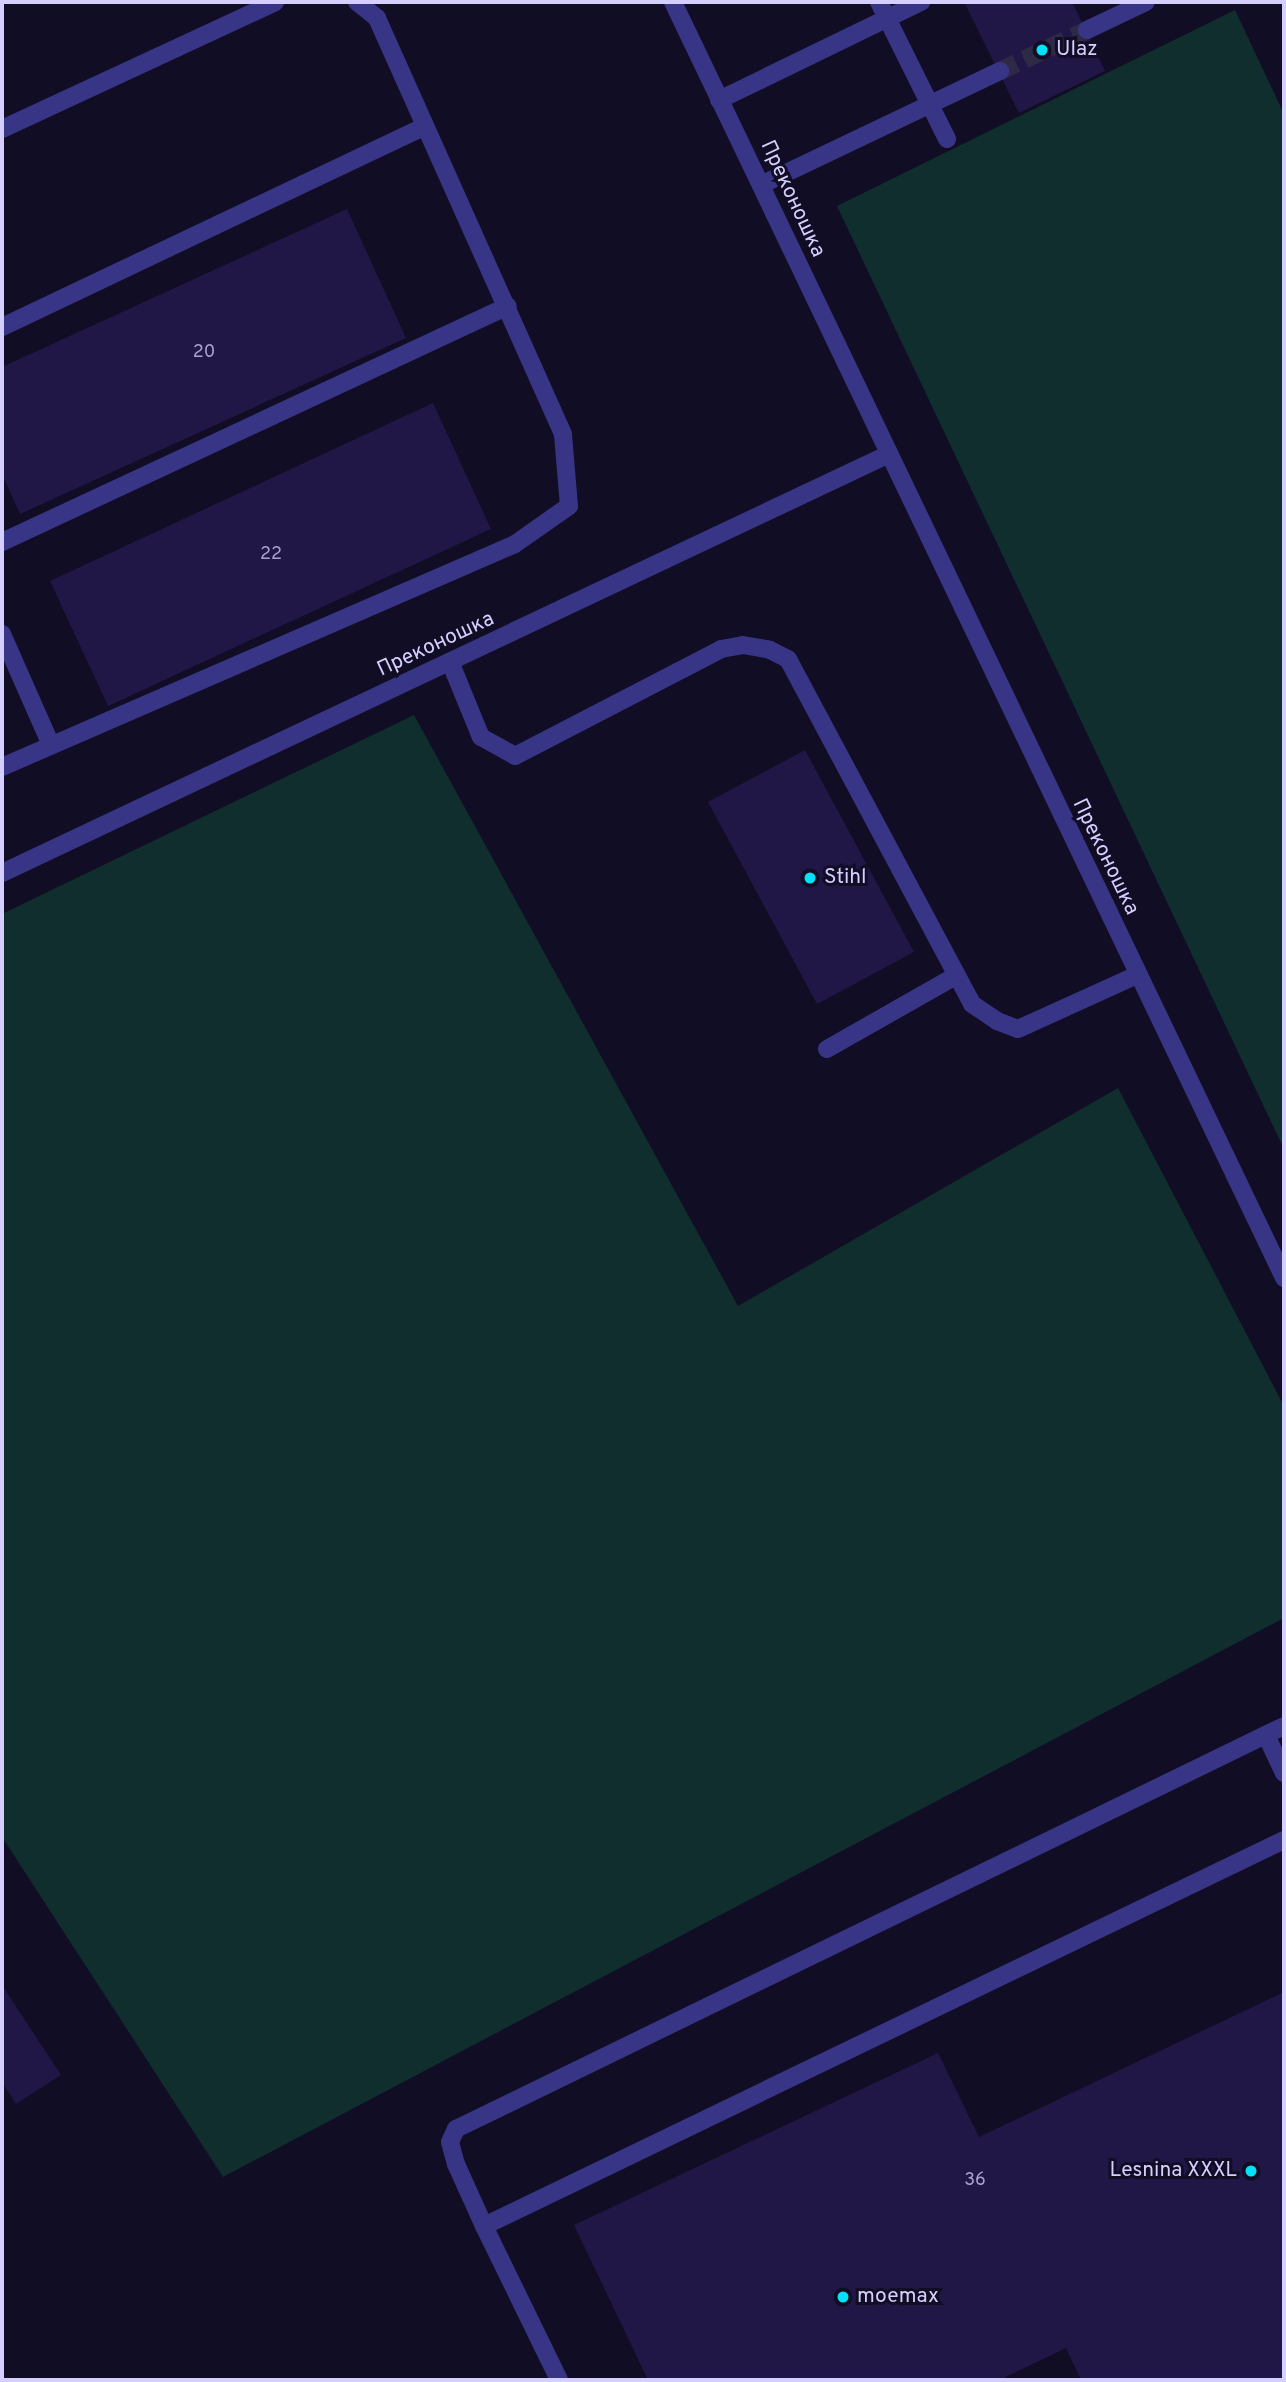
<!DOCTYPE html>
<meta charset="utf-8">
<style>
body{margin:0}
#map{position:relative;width:1286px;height:2382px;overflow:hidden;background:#110d24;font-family:Overpass,sans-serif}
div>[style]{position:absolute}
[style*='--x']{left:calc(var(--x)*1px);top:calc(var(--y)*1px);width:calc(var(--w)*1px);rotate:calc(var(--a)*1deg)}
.green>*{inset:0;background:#0f2e2d}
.building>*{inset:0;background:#211746}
.minor-tunnel>*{height:18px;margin-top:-9px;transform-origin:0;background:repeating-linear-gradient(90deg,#2e2a45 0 18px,transparent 0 27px)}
.minor>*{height:18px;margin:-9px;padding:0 9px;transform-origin:9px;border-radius:9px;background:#383586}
.dots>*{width:19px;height:19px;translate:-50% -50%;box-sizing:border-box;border:4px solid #110d24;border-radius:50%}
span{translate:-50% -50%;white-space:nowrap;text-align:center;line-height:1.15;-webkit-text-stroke:6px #110d24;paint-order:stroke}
.number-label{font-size:18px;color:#a8a1d1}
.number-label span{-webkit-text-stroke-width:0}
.poi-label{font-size:21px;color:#d5cfff}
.left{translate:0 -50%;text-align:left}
.right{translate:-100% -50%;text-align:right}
.street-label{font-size:21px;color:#d5cfff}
.frame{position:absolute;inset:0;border:4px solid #d5cfff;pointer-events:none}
</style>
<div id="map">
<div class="green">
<div style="clip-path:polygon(1235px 10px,1284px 114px,1284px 1149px,837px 206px)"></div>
<div style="clip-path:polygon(414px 715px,738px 1306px,1118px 1088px,1284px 1406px,1284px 1618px,223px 2177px,2px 1837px,2px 914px)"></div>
</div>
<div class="building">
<div style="clip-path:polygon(964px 2px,1072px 2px,1105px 71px,1019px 113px)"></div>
<div style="clip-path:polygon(347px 209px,406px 338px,20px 514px,2px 474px,2px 367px)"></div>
<div style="clip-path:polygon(433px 403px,491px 529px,108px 706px,50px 581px)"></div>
<div style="clip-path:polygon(805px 750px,914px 952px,817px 1004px,708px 802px)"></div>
<div style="clip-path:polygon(2px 1985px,61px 2075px,16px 2104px,2px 2082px)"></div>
<div style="clip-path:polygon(1284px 1992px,1284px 2380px,1081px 2380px,1066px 2348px,999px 2380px,648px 2380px,574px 2225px,938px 2053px,979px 2137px)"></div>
</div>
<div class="minor-tunnel">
<div style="--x:1000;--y:71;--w:96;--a:-25.2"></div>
</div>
<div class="minor">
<div style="--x:673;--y:2;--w:1415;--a:64.41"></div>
<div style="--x:879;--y:2;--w:153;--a:63.6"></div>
<div style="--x:1087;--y:30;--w:65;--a:-25.4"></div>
<div style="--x:719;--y:100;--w:225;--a:-25.9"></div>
<div style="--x:2;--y:129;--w:301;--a:-24.9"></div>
<div style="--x:761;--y:185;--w:265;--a:-25.5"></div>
<div style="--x:2;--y:327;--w:468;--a:-25.4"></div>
<div style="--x:2;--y:542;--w:558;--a:-25"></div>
<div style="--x:2;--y:634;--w:121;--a:66.2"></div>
<div style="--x:451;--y:664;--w:79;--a:67.7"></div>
<div style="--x:481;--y:737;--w:39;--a:29"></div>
<div style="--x:515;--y:756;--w:232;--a:-27.4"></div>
<div style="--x:721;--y:649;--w:22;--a:-10"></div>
<div style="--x:743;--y:645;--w:27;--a:10"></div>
<div style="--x:770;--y:650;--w:20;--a:27"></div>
<div style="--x:788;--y:659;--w:391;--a:61.9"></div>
<div style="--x:972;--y:1004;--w:30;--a:34"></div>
<div style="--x:997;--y:1021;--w:22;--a:21"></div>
<div style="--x:1018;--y:1029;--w:131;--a:-24.4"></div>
<div style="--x:2;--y:767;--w:559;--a:-23.49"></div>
<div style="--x:515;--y:544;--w:66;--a:-35.1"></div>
<div style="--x:569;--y:506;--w:72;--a:-94.8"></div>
<div style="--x:563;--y:434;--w:456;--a:-114.1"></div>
<div style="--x:377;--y:18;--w:26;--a:-141"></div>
<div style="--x:2;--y:873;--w:979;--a:-25.28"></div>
<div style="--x:827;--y:1049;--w:146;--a:-29.6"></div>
<div style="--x:1284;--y:1726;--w:921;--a:154.05"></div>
<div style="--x:456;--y:2129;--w:14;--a:115"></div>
<div style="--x:450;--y:2142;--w:23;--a:75"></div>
<div style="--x:456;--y:2164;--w:68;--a:65.7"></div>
<div style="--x:484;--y:2226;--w:888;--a:-25.76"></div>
<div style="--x:1266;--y:1735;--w:42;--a:64.7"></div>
<div style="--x:484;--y:2226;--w:171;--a:64"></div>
</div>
<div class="dots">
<div style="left:1042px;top:50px;background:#00e1fa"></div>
<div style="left:810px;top:878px;background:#00e1fa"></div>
<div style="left:1251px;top:2171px;background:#00e1fa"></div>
<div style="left:843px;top:2297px;background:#00e1fa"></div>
</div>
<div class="number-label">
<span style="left:204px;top:353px">20</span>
<span style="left:271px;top:555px">22</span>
<span style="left:975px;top:2181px">36</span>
</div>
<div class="poi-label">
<span class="left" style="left:1056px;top:50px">Ulaz</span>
<span class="left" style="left:824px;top:878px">Stihl</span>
<span class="right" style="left:1237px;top:2171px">Lesnina XXXL</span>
<span class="left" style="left:857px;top:2297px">moemax</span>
</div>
<div class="street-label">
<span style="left:792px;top:199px;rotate:65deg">Преконошка</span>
<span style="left:436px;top:645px;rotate:-25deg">Преконошка</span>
<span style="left:1105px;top:857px;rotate:64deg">Преконошка</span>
</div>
<div class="frame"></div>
</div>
